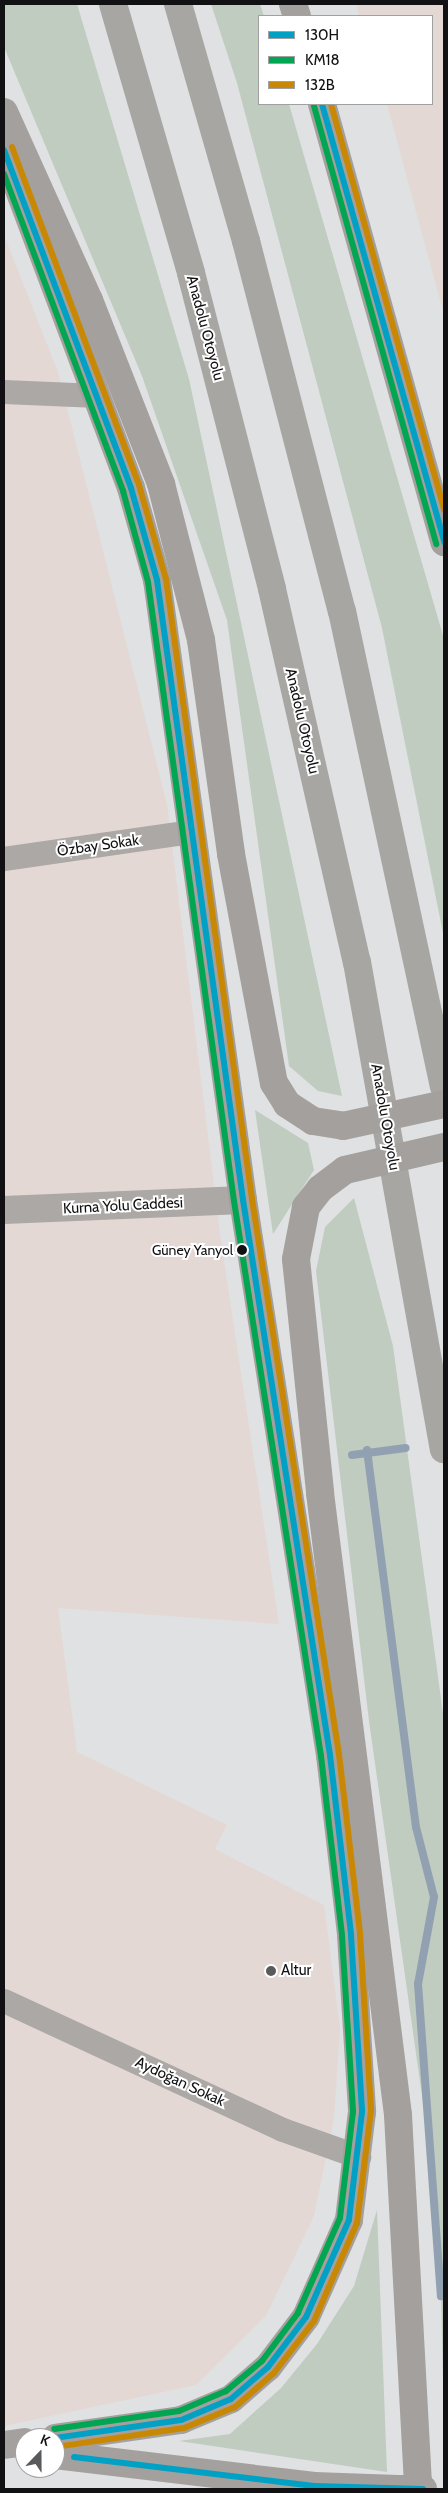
<!DOCTYPE html>
<meta charset="utf-8">
<style>
body{margin:0}
#map{position:relative;width:448px;height:2493px;overflow:hidden;background:#dfe1e3;font-family:Cabin,sans-serif}
div>[style]{position:absolute}
[style*='--x']{left:calc(var(--x)*1px);top:calc(var(--y)*1px);width:calc(var(--w)*1px);rotate:calc(var(--a)*1deg)}
.industrial>*{inset:0;background:#e4d8d4}
.green>*{inset:0;background:#c0ccc0}
.stream>*{height:8px;margin:-4px;padding:0 4px;transform-origin:4px;border-radius:4px;background:#92a1b1}
.minor>*{height:24px;margin:-12px;padding:0 12px;transform-origin:12px;border-radius:12px;background:#aba8a6}
.tertiary>*{height:28px;margin:-14px;padding:0 14px;transform-origin:14px;border-radius:14px;background:#aba8a6}
.primary>*{height:28px;margin:-14px;padding:0 14px;transform-origin:14px;border-radius:14px;background:#a4a09d}
.motorway>*{height:28px;margin:-14px;padding:0 14px;transform-origin:14px;border-radius:14px;background:#a8a6a3}
.primary-bridge>*{height:28px;margin:-14px;padding:0 14px;transform-origin:14px;border-radius:14px;background:#a4a09d}
.bus-1>*{height:6px;margin:-3px;padding:0 3px;transform-origin:3px;border-radius:3px;background:#01a1c5}
.bus-2>*{height:6px;margin:-3px;padding:0 3px;transform-origin:3px;border-radius:3px;background:#00a651}
.bus-3>*{height:6px;margin:-3px;padding:0 3px;transform-origin:3px;border-radius:3px;background:#c98804}
.dots>*{width:14px;height:14px;translate:-50% -50%;box-sizing:border-box;border:2px solid #fff;border-radius:50%}
span{translate:-50% -50%;white-space:nowrap;text-align:center;line-height:1.15;-webkit-text-stroke:4px #fff;paint-order:stroke}
.bus-label{font-size:14px;color:#111113}
.right{translate:-100% -50%;text-align:right}
.street-label{font-size:15px;color:#111113}
.poi-label{font-size:15px;color:#111113}
.left{translate:0 -50%;text-align:left}
.frame{position:absolute;inset:0;border:5px solid #111113;pointer-events:none}
.legend{position:absolute;left:258px;top:15px;width:175px;height:90px;box-sizing:border-box;background:#fff;border:1px solid #a0a0a1;margin:0;padding:6px 9px;list-style:none;font-size:15px;color:#111113}
.legend li{display:flex;align-items:center;gap:10px;height:25px}
.legend b{width:25px;border:1px solid #a0a0a1}
.north{position:absolute;left:15px;top:2428px;width:50px;height:50px;box-sizing:border-box;background:#fff;border:1px solid #a0a0a1;border-radius:50%;rotate:22deg;font-size:14px;font-weight:700;line-height:20px;text-align:center;color:#111113}
.north::after{content:'';display:block;margin:auto;width:18px;height:22px;background:#595a5c;clip-path:polygon(50% 0,100% 100%,50% 72%,0 100%)}
</style>
<div id="map">
<div class="industrial">
<div style="clip-path:polygon(356px 4px,444px 4px,444px 315px,387px 104px,432px 104px,432px 16px,359px 16px)"></div>
<div style="clip-path:polygon(4px 235px,58px 372px,167px 805px,221px 1241px,279px 1624px,58px 1608px,77px 1752px,227px 1825px,215px 1849px,324px 1905px,340px 2029px,334px 2118px,314px 2216px,266px 2316px,196px 2385px,4px 2426px)"></div>
</div>
<div class="green">
<div style="clip-path:polygon(4px 4px,77px 4px,189px 379px,342px 1096px,318px 1091px,289px 1066px,227px 620px,142px 376px,4px 47px)"></div>
<div style="clip-path:polygon(211px 4px,260px 4px,264px 16px,259px 16px,259px 104px,289px 104px,444px 639px,444px 938px,382px 628px,237px 83px)"></div>
<div style="clip-path:polygon(255px 1110px,308px 1143px,314px 1170px,273px 1234px)"></div>
<div style="clip-path:polygon(354px 1198px,393px 1346px,444px 1721px,444px 2418px,439px 2216px,369px 1721px,316px 1271px,325px 1227px)"></div>
<div style="clip-path:polygon(377px 2210px,387px 2472px,179px 2441px,230px 2434px,281px 2388px,317px 2344px,354px 2286px)"></div>
</div>
<div class="stream">
<div style="--x:367;--y:1450;--w:380;--a:82.6"></div>
<div style="--x:416;--y:1827;--w:72;--a:75.6"></div>
<div style="--x:434;--y:1897;--w:88;--a:100.4"></div>
<div style="--x:418;--y:1984;--w:313;--a:85.8"></div>
<div style="--x:352;--y:1455;--w:54;--a:-7.4"></div>
</div>
<div class="minor">
<div style="--x:4;--y:392;--w:94;--a:2.4"></div>
<div style="--x:4;--y:859;--w:190;--a:-8.2"></div>
<div style="--x:4;--y:2001;--w:307;--a:24.8"></div>
<div style="--x:283;--y:2130;--w:81;--a:19.6"></div>
</div>
<div class="tertiary">
<div style="--x:4;--y:1210;--w:239;--a:-2.4"></div>
</div>
<div class="primary">
<div style="--x:293;--y:4;--w:13;--a:72"></div>
<div style="--x:322;--y:104;--w:455;--a:74.4"></div>
<div style="--x:4;--y:112;--w:206;--a:65.7"></div>
<div style="--x:89;--y:300;--w:198;--a:68.6"></div>
<div style="--x:161;--y:484;--w:161;--a:75.6"></div>
<div style="--x:201;--y:640;--w:216;--a:82"></div>
<div style="--x:231;--y:854;--w:233;--a:79.4"></div>
<div style="--x:274;--y:1083;--w:25;--a:58"></div>
<div style="--x:287;--y:1104;--w:31;--a:33"></div>
<div style="--x:313;--y:1121;--w:30;--a:9"></div>
<div style="--x:4;--y:150;--w:361;--a:69.4"></div>
<div style="--x:131;--y:488;--w:96;--a:74.2"></div>
<div style="--x:157;--y:580;--w:626;--a:82.1"></div>
<div style="--x:243;--y:1200;--w:562;--a:81.09"></div>
<div style="--x:330;--y:1755;--w:181;--a:83.3"></div>
<div style="--x:351;--y:1935;--w:177;--a:86.4"></div>
<div style="--x:362;--y:2112;--w:109;--a:96.9"></div>
<div style="--x:349;--y:2220;--w:106;--a:113.9"></div>
<div style="--x:306;--y:2317;--w:63;--a:127.2"></div>
<div style="--x:268;--y:2367;--w:49;--a:139.1"></div>
<div style="--x:231;--y:2399;--w:54;--a:157.2"></div>
<div style="--x:181;--y:2420;--w:127;--a:171.9"></div>
<div style="--x:345;--y:1170;--w:31;--a:143"></div>
<div style="--x:320;--y:1189;--w:23;--a:128"></div>
<div style="--x:306;--y:1207;--w:53;--a:100.9"></div>
<div style="--x:296;--y:1259;--w:235;--a:84.1"></div>
<div style="--x:320;--y:1493;--w:627;--a:82.85"></div>
<div style="--x:398;--y:2115;--w:375;--a:86.9"></div>
<div style="--x:4;--y:2445;--w:21;--a:-8"></div>
<div style="--x:55;--y:2455;--w:261;--a:6.8"></div>
<div style="--x:314;--y:2486;--w:84;--a:2"></div>
</div>
<div class="motorway">
<div style="--x:113;--y:4;--w:280;--a:73.8"></div>
<div style="--x:191;--y:273;--w:326;--a:75.6"></div>
<div style="--x:272;--y:589;--w:383;--a:77.2"></div>
<div style="--x:357;--y:962;--w:495;--a:79.9"></div>
<div style="--x:178;--y:4;--w:247;--a:74"></div>
<div style="--x:246;--y:241;--w:382;--a:75.5"></div>
<div style="--x:342;--y:611;--w:486;--a:77.9"></div>
</div>
<div class="primary-bridge">
<div style="--x:343;--y:1126;--w:103;--a:-12.3"></div>
<div style="--x:345;--y:1170;--w:102;--a:-13.1"></div>
<div style="--x:398;--y:2489;--w:25;--a:0"></div>
</div>
<div class="bus-1">
<div style="--x:322;--y:104;--w:455;--a:74.4"></div>
<div style="--x:4;--y:150;--w:361;--a:69.4"></div>
<div style="--x:131;--y:488;--w:96;--a:74.2"></div>
<div style="--x:157;--y:580;--w:626;--a:82.1"></div>
<div style="--x:243;--y:1200;--w:562;--a:81.09"></div>
<div style="--x:330;--y:1755;--w:181;--a:83.3"></div>
<div style="--x:351;--y:1935;--w:177;--a:86.4"></div>
<div style="--x:362;--y:2112;--w:109;--a:96.9"></div>
<div style="--x:349;--y:2220;--w:106;--a:113.9"></div>
<div style="--x:306;--y:2317;--w:63;--a:127.2"></div>
<div style="--x:268;--y:2367;--w:49;--a:139.1"></div>
<div style="--x:231;--y:2399;--w:54;--a:157.2"></div>
<div style="--x:181;--y:2420;--w:127;--a:171.9"></div>
<div style="--x:74;--y:2457;--w:242;--a:6.9"></div>
<div style="--x:314;--y:2486;--w:109;--a:1.6"></div>
</div>
<div class="bus-2">
<div style="--x:314;--y:106;--w:455;--a:74.4"></div>
<div style="--x:4;--y:174;--w:339;--a:69.4"></div>
<div style="--x:123;--y:491;--w:94;--a:74.6"></div>
<div style="--x:148;--y:582;--w:625;--a:82.09"></div>
<div style="--x:234;--y:1201;--w:562;--a:81.09"></div>
<div style="--x:321;--y:1756;--w:181;--a:83.3"></div>
<div style="--x:342;--y:1936;--w:176;--a:86.4"></div>
<div style="--x:353;--y:2112;--w:107;--a:97"></div>
<div style="--x:340;--y:2218;--w:104;--a:113.9"></div>
<div style="--x:298;--y:2313;--w:60;--a:126.9"></div>
<div style="--x:262;--y:2361;--w:47;--a:140.2"></div>
<div style="--x:226;--y:2391;--w:51;--a:156.9"></div>
<div style="--x:179;--y:2411;--w:126;--a:171.8"></div>
</div>
<div class="bus-3">
<div style="--x:331;--y:104;--w:421;--a:74.4"></div>
<div style="--x:12;--y:147;--w:361;--a:69.4"></div>
<div style="--x:139;--y:485;--w:98;--a:74"></div>
<div style="--x:166;--y:579;--w:626;--a:82.1"></div>
<div style="--x:252;--y:1199;--w:562;--a:81.09"></div>
<div style="--x:339;--y:1754;--w:181;--a:83.3"></div>
<div style="--x:360;--y:1934;--w:177;--a:86.4"></div>
<div style="--x:371;--y:2111;--w:113;--a:97.1"></div>
<div style="--x:357;--y:2223;--w:107;--a:113.7"></div>
<div style="--x:314;--y:2321;--w:66;--a:127.6"></div>
<div style="--x:274;--y:2373;--w:52;--a:138.9"></div>
<div style="--x:235;--y:2407;--w:55;--a:157.6"></div>
<div style="--x:184;--y:2428;--w:129;--a:171.6"></div>
</div>
<div class="dots">
<div style="left:242px;top:1250px;background:#111113"></div>
<div style="left:271px;top:1971px;background:#595a5c"></div>
</div>
<div class="bus-label">
<span class="right" style="left:233px;top:1250px">Güney Yanyol</span>
</div>
<div class="street-label">
<span style="left:205px;top:328px;rotate:75deg">Anadolu Otoyolu</span>
<span style="left:302px;top:721px;rotate:77deg">Anadolu Otoyolu</span>
<span style="left:98px;top:846px;rotate:-8deg">Özbay Sokak</span>
<span style="left:385px;top:1117px;rotate:80deg">Anadolu Otoyolu</span>
<span style="left:123px;top:1206px;rotate:-3deg">Kurna Yolu Caddesi</span>
<span style="left:180px;top:2082px;rotate:25deg">Aydoğan Sokak</span>
</div>
<div class="poi-label">
<span class="left" style="left:281px;top:1971px">Altur</span>
</div>
<div class="frame"></div>
<ul class="legend">
<li><b style="height:6px;background:#01a1c5"></b>130H</li>
<li><b style="height:6px;background:#00a651"></b>KM18</li>
<li><b style="height:6px;background:#c98804"></b>132B</li>
</ul>
<div class="north">K</div>
</div>
